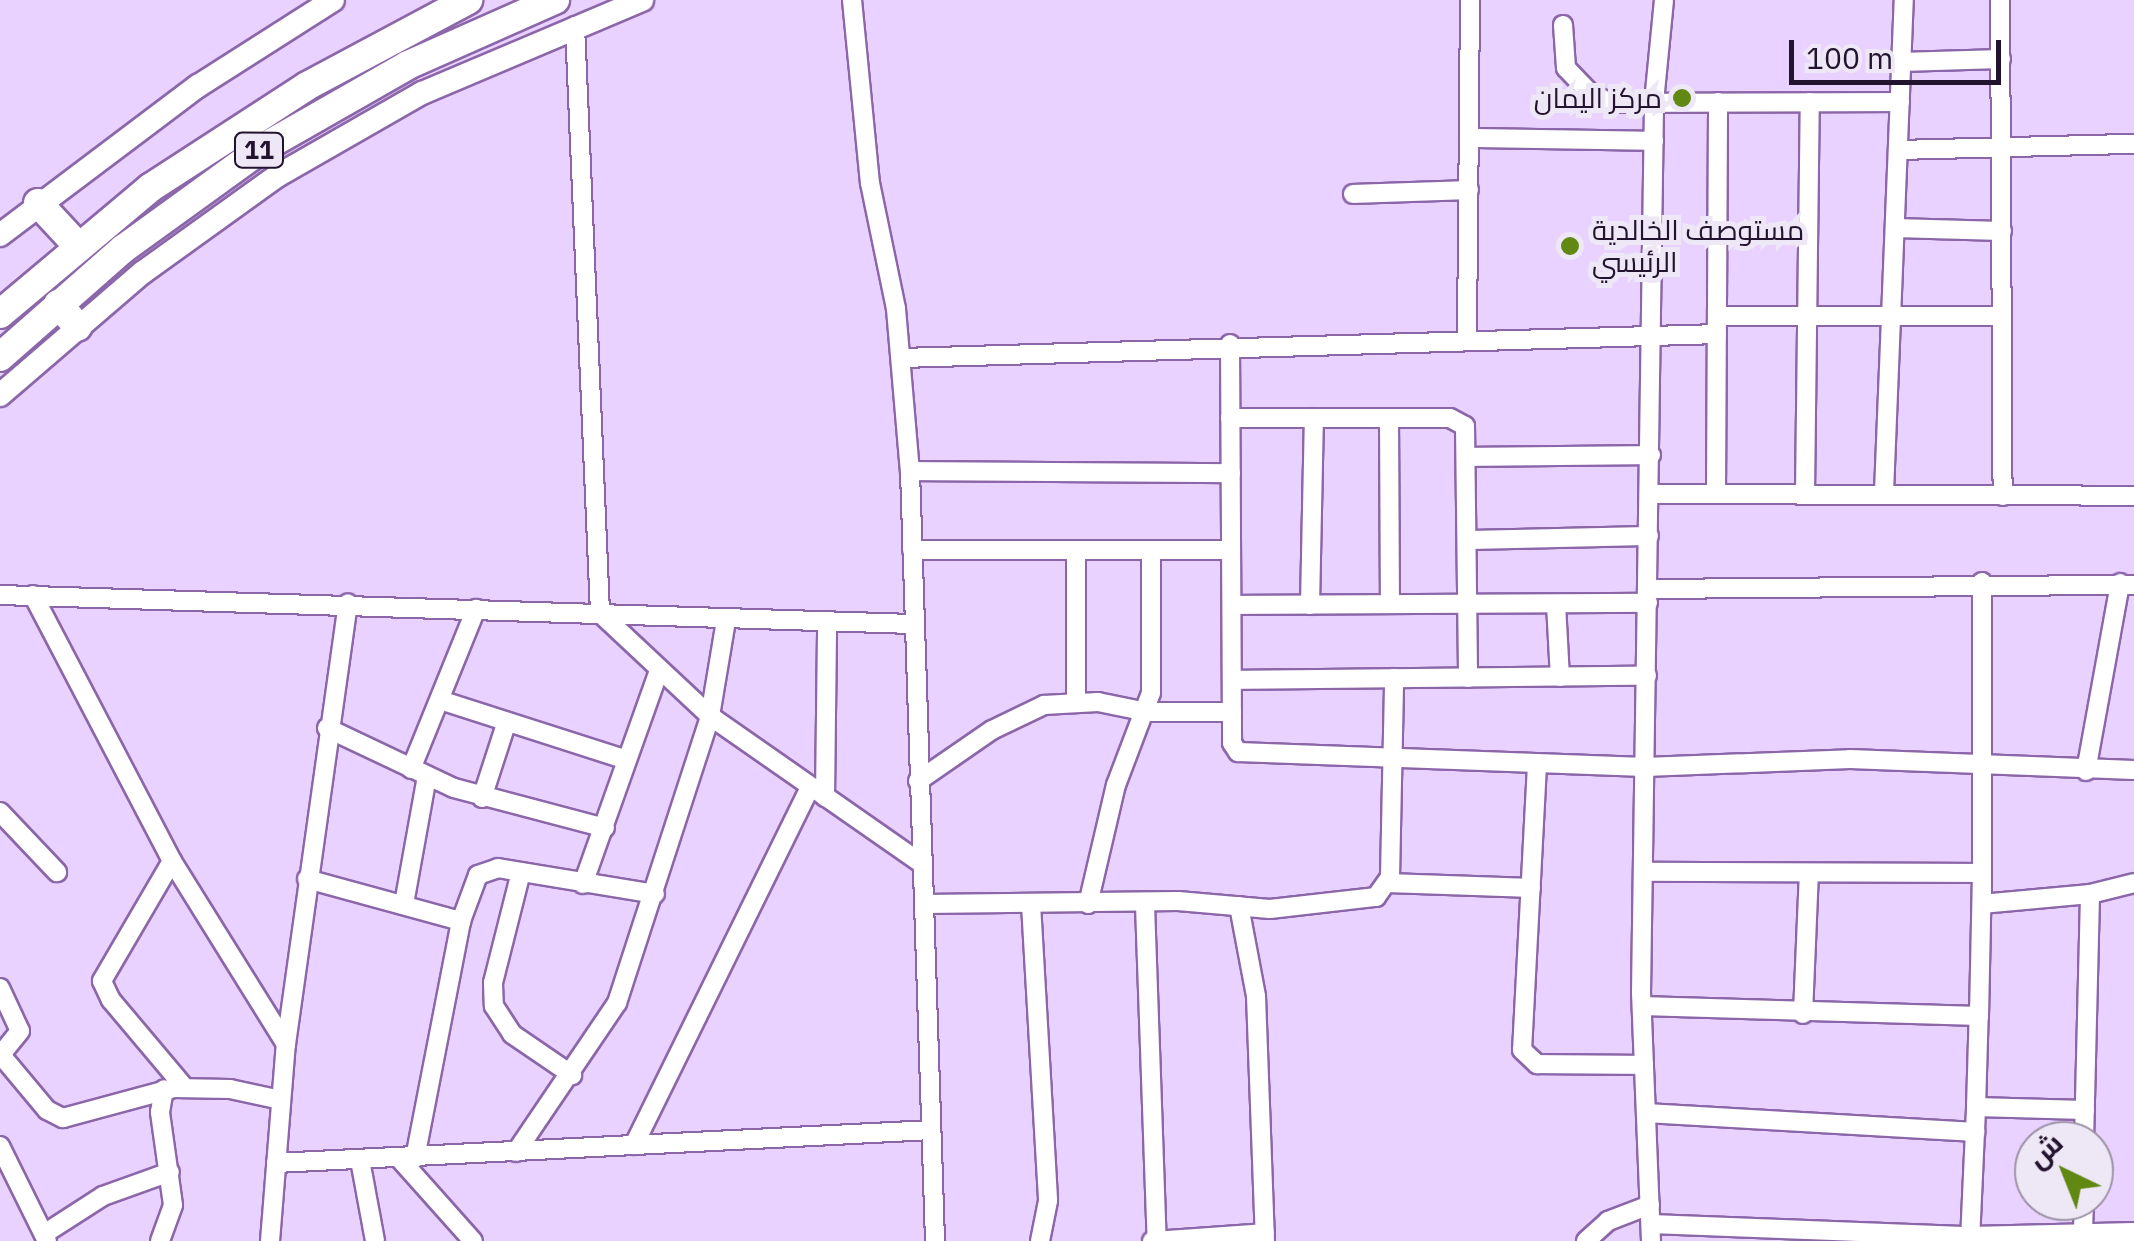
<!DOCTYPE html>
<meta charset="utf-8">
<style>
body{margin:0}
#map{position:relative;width:2134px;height:1241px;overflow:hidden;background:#e9d2ff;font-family:"IBM Plex Sans",Cairo,sans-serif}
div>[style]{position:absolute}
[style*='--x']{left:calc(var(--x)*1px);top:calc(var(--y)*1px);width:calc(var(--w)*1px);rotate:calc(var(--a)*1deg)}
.roads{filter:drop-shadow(2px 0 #8b67aa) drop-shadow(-2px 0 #8b67aa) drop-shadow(0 2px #8b67aa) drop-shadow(0 -2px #8b67aa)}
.minor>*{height:18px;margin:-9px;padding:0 9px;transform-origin:9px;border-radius:9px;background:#fff}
.major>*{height:22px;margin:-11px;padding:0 11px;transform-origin:11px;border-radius:11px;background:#fff}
.highway>*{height:28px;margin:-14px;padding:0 14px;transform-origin:14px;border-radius:14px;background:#fff}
.dots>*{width:28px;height:28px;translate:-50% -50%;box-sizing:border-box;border:5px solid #eee7f6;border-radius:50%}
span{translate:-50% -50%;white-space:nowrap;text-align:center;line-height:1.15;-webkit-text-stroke:10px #eee7f6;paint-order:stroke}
.shield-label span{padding:2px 8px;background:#eee7f6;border:2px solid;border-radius:8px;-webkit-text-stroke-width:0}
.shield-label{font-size:25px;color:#22132e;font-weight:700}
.poi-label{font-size:28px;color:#22132e}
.right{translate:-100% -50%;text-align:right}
.left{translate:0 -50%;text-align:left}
.north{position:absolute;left:2014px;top:1121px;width:100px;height:100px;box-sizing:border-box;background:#eee7f6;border:2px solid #9c92a6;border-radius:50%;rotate:317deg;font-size:28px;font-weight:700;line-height:40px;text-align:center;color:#22132e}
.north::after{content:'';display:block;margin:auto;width:35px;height:45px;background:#608813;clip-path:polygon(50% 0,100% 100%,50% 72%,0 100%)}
.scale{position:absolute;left:1789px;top:40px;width:212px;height:45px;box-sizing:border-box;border:5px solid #22132e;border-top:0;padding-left:12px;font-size:30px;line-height:35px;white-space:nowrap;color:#22132e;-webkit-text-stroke:8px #eee7f6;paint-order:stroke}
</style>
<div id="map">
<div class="roads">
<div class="minor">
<div style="--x:852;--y:0;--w:184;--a:84.4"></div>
<div style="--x:870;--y:183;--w:129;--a:78.3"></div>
<div style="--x:896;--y:309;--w:163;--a:85.1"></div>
<div style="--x:910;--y:471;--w:770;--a:88.14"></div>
<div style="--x:2000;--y:0;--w:496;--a:89.7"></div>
<div style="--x:1563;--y:25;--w:43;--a:86"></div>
<div style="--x:1566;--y:68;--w:36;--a:46"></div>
<div style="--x:1591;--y:94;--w:22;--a:24"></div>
<div style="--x:1611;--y:103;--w:289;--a:-0.2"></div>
<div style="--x:575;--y:26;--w:588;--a:87.56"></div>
<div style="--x:600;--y:613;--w:151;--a:43.1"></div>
<div style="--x:710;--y:716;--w:259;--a:34.9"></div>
<div style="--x:1901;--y:62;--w:100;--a:-1.7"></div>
<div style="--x:1469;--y:138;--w:185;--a:0.9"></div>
<div style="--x:1898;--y:150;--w:236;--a:-1.5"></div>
<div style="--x:1353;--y:194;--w:116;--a:-2"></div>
<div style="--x:1895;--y:228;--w:107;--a:1.6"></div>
<div style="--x:1717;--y:316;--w:285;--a:0"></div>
<div style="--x:1467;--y:339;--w:339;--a:-89.5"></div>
<div style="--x:1230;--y:344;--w:399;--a:89.7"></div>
<div style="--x:1232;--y:743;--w:11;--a:56"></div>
<div style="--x:1238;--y:752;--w:407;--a:2.1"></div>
<div style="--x:1645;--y:767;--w:205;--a:-2.2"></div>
<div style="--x:1850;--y:759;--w:284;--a:2.2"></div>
<div style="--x:901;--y:358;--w:816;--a:-1.68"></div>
<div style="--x:1230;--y:418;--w:220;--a:0"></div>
<div style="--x:1450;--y:418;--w:17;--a:28"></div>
<div style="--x:1465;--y:426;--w:252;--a:89.3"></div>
<div style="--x:1389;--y:418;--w:186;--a:89.7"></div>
<div style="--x:1468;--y:457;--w:183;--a:-0.6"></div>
<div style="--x:910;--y:471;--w:321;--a:0.4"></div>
<div style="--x:1884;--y:492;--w:492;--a:-87.7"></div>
<div style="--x:1805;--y:493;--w:391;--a:-89.3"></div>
<div style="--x:1650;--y:494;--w:484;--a:0.2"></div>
<div style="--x:1716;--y:494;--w:392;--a:-89.7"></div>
<div style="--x:1468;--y:540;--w:181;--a:-1.3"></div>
<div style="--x:912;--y:550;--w:319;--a:0"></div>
<div style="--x:1076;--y:550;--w:153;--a:90"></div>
<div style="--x:1982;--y:582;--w:322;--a:90"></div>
<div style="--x:1982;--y:904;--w:108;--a:-5.3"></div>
<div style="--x:1648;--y:589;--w:486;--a:-0.5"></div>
<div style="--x:0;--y:595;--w:913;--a:1.82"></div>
<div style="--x:33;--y:595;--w:300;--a:62.4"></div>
<div style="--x:172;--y:861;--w:216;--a:58.1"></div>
<div style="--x:1556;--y:604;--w:73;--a:86.9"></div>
<div style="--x:1232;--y:605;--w:416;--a:-0.3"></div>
<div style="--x:1310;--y:605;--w:187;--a:-88.8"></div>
<div style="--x:1232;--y:680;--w:415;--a:-0.6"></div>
<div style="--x:440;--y:700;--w:196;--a:17.8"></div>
<div style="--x:327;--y:728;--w:140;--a:25.3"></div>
<div style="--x:454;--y:788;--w:156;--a:14.8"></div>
<div style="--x:1537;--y:765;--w:285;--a:93"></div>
<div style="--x:1522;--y:1050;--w:21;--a:43"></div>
<div style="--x:1537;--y:1064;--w:107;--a:0.5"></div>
<div style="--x:411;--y:769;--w:173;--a:-67.9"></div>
<div style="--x:2086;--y:771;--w:191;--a:-79.7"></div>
<div style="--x:918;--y:781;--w:90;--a:-34.6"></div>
<div style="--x:992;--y:730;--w:58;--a:-25.7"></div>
<div style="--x:1044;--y:705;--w:54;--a:-3.2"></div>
<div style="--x:1098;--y:702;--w:50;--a:11.5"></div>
<div style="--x:1147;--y:712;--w:85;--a:0"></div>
<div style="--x:825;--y:797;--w:174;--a:-89.3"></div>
<div style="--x:482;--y:798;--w:78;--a:-72"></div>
<div style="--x:0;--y:812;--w:83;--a:46.5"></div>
<div style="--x:172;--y:861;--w:139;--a:120.3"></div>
<div style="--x:102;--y:981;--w:21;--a:65"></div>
<div style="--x:111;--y:1000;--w:115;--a:49.9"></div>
<div style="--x:521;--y:872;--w:114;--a:104.2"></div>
<div style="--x:493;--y:983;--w:23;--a:88"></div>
<div style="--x:494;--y:1006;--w:33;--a:57"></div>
<div style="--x:512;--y:1034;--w:73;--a:34.3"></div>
<div style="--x:307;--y:879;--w:160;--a:15.3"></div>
<div style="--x:1389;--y:883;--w:142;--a:2"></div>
<div style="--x:583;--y:884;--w:224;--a:-70.4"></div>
<div style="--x:404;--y:904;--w:130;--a:-79.8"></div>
<div style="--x:925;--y:904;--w:253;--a:-0.7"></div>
<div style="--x:1178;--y:901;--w:92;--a:5"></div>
<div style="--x:1270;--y:909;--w:107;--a:-6.5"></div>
<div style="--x:1376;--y:897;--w:24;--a:-55"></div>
<div style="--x:1390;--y:877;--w:199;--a:-88.8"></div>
<div style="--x:1031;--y:904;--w:297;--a:86.7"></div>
<div style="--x:1048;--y:1201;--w:41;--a:101.3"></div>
<div style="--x:1088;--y:904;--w:122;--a:-76.8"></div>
<div style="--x:1116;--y:785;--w:98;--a:-69.2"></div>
<div style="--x:1151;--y:693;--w:143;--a:-90"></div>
<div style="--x:1145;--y:905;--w:336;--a:88"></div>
<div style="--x:1239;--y:906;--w:92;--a:79.3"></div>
<div style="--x:1256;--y:996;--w:245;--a:87.9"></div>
<div style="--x:0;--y:988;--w:47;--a:65.1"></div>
<div style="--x:20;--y:1031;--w:32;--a:129"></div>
<div style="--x:1642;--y:1006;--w:337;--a:1.7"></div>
<div style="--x:1979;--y:1016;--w:143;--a:-88.8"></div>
<div style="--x:1982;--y:873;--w:338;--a:-179.8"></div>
<div style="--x:1803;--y:1014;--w:141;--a:-87.6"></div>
<div style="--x:1;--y:1055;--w:72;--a:50.1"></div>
<div style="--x:47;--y:1110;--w:18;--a:27"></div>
<div style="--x:63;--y:1118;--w:115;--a:-15.1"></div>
<div style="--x:174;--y:1088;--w:56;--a:1"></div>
<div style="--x:230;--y:1089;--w:52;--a:12.2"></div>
<div style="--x:1976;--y:1107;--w:100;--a:-88.3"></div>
<div style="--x:1646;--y:1113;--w:330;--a:3.3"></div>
<div style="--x:2084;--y:1141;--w:247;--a:-88.6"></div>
<div style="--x:2090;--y:894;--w:45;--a:-14"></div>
<div style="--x:634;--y:1145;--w:399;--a:-63.8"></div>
<div style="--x:0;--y:1146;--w:106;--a:63.7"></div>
<div style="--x:516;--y:1152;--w:180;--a:-55.9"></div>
<div style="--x:617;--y:1003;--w:302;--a:-72"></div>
<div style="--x:710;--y:716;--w:97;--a:-80.5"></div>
<div style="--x:399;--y:1158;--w:111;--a:48.3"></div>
<div style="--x:415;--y:1158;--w:241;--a:-79"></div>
<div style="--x:461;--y:921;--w:49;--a:-69.7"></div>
<div style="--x:478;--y:875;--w:21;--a:-19"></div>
<div style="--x:498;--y:868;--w:159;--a:9.4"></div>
<div style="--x:360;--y:1160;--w:82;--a:79.5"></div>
<div style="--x:276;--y:1163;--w:656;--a:-2.88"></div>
<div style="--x:1651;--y:1224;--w:319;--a:2.2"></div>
<div style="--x:1970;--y:1236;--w:164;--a:-1.4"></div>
<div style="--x:2083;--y:1230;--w:29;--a:-88"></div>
<div style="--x:44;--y:1234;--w:70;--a:-32.8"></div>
<div style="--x:103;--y:1196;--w:71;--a:-19.7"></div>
<div style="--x:160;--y:1241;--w:38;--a:-70"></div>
<div style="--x:173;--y:1205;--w:94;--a:-98"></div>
<div style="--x:160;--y:1112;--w:23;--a:-80"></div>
<div style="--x:270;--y:1241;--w:198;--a:-85.4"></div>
<div style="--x:286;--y:1044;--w:445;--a:-82"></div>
<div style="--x:1152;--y:1241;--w:113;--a:-4"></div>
<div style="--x:1586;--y:1241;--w:30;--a:-42"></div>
<div style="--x:1608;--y:1221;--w:45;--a:-20.9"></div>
<div style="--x:1651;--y:1241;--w:248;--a:-92.3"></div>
<div style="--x:1641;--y:993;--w:891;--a:-89.16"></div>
<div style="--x:1654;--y:102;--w:102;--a:-84.4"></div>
<div style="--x:1970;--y:1241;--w:134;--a:-87.4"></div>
<div style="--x:1976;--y:1107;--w:109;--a:1.6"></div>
</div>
<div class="major">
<div style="--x:0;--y:235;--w:248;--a:-37"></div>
<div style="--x:198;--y:86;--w:160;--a:-32.5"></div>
<div style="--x:0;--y:395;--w:187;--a:-40.7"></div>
<div style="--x:142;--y:273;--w:166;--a:-35.7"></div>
<div style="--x:277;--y:176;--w:167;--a:-29.8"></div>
<div style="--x:422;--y:93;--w:239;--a:-22.9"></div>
</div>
<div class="highway">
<div style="--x:38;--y:203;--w:57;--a:47.1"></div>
<div style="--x:58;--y:304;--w:30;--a:49"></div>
<div style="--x:0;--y:314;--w:196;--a:-40"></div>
<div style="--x:150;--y:188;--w:187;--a:-33"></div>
<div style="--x:307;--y:86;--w:183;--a:-28.1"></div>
<div style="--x:0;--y:357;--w:164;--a:-41.3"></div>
<div style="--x:123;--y:249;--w:170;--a:-35.9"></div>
<div style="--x:261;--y:149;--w:169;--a:-29.7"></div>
<div style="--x:408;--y:65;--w:161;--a:-23.9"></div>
</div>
</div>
<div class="dots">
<div style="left:1682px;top:98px;background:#608813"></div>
<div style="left:1570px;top:246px;background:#608813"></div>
</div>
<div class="shield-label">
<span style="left:259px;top:150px">11</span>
</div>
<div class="poi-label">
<span class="right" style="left:1662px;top:98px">مركز اليمان</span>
<span class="left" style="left:1592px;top:246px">مستوصف الخالدية<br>الرئيسي</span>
</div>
<div class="north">ش</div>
<div class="scale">100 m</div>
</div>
